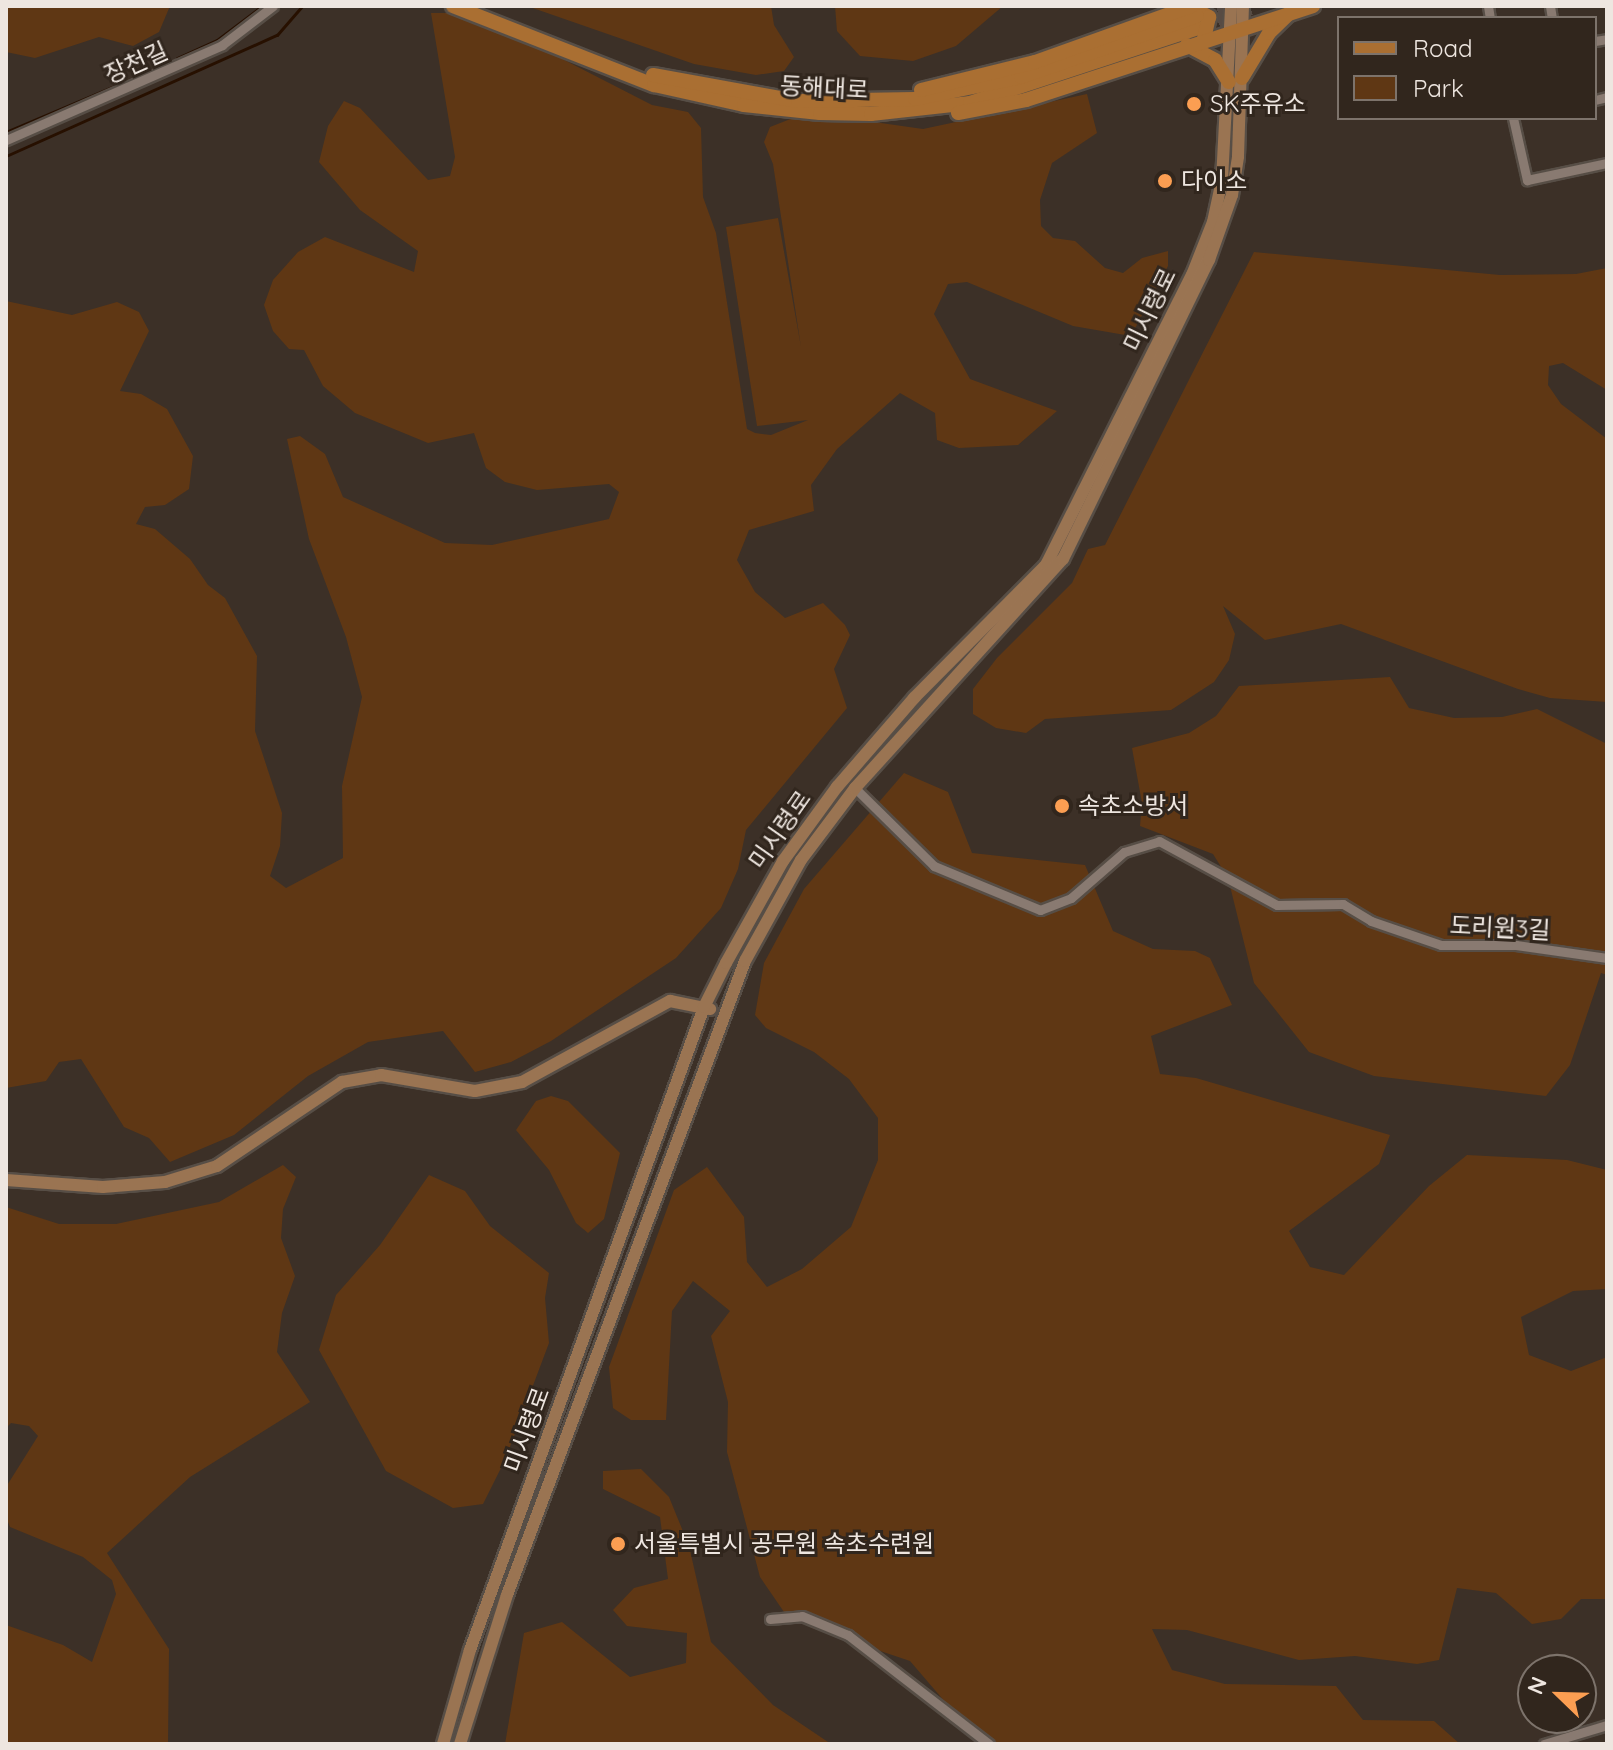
<!DOCTYPE html>
<meta charset="utf-8">
<style>
body{margin:0}
#map{position:relative;width:1613px;height:1750px;overflow:hidden;background:#3c3027;font-family:Quicksand,"Noto Sans KR",sans-serif}
div>[style]{position:absolute}
[style*='--x']{left:calc(var(--x)*1px);top:calc(var(--y)*1px);width:calc(var(--w)*1px);rotate:calc(var(--a)*1deg)}
.green>*{inset:0;background:#5f3714}
.stream>*{height:3px;margin:-1.5px;padding:0 1.5px;transform-origin:1.5px;border-radius:1.5px;background:#271000}
.primary-tunnel>*{height:14px;margin-top:-7px;transform-origin:0;background:repeating-linear-gradient(90deg,#574b43 0 14px,transparent 0 21px)}
.roads{filter:drop-shadow(2px 0 #574e46) drop-shadow(-2px 0 #574e46) drop-shadow(0 2px #574e46) drop-shadow(0 -2px #574e46)}
.street>*{height:9px;margin:-4.5px;padding:0 4.5px;transform-origin:4.5px;border-radius:4.5px;background:#897a71}
.secondary>*{height:12px;margin:-6px;padding:0 6px;transform-origin:6px;border-radius:6px;background:#9a7452}
.primary>*{height:14px;margin:-7px;padding:0 7px;transform-origin:7px;border-radius:7px;background:#aa6f32}
.dots>*{width:22px;height:22px;translate:-50% -50%;box-sizing:border-box;border:4px solid #31261d;border-radius:50%}
span{translate:-50% -50%;white-space:nowrap;text-align:center;line-height:1.15;-webkit-text-stroke:6px #31261d;paint-order:stroke}
.street-label{font-size:24px;color:#eee6e0}
.poi-label{font-size:24px;color:#eee6e0}
.left{translate:0 -50%;text-align:left}
.frame{position:absolute;inset:0;border:8px solid #eee6e0;pointer-events:none}
.legend{position:absolute;left:1337px;top:16px;width:260px;height:104px;box-sizing:border-box;background:#31261d;border:2px solid #7d736b;margin:0;padding:10px 14px;list-style:none;font-size:24px;color:#eee6e0}
.legend li{display:flex;align-items:center;gap:16px;height:40px}
.legend b{width:40px;border:2px solid #7d736b}
.north{position:absolute;left:1517px;top:1654px;width:80px;height:80px;box-sizing:border-box;background:#31261d;border:2px solid #7d736b;border-radius:50%;rotate:293deg;font-size:22px;font-weight:700;line-height:32px;text-align:center;color:#eee6e0}
.north::after{content:'';display:block;margin:auto;width:28px;height:36px;background:#fb9e52;clip-path:polygon(50% 0,100% 100%,50% 72%,0 100%)}
</style>
<div id="map">
<div class="green">
<div style="clip-path:polygon(6px 6px,170px 6px,159px 32px,133px 46px,99px 37px,35px 58px,6px 52px)"></div>
<div style="clip-path:polygon(527px 6px,771px 6px,774px 25px,794px 57px,784px 71px,756px 75px,694px 64px)"></div>
<div style="clip-path:polygon(835px 6px,1003px 6px,956px 46px,913px 61px,860px 56px,837px 31px)"></div>
<div style="clip-path:polygon(431px 13px,453px 13px,537px 46px,652px 105px,688px 112px,701px 128px,703px 197px,716px 233px,747px 429px,755px 433px,771px 435px,808px 420px,757px 426px,726px 227px,778px 218px,801px 347px,773px 164px,764px 142px,770px 127px,793px 118px,839px 117px,923px 129px,1087px 94px,1097px 133px,1052px 163px,1040px 200px,1041px 226px,1053px 238px,1075px 241px,1105px 268px,1123px 273px,1142px 258px,1168px 251px,1168px 266px,1131px 336px,1073px 326px,967px 282px,948px 284px,934px 314px,970px 379px,1057px 411px,1018px 445px,959px 448px,937px 440px,935px 413px,900px 393px,837px 449px,811px 485px,814px 511px,749px 530px,737px 560px,755px 592px,785px 618px,823px 603px,845px 625px,850px 635px,834px 669px,847px 708px,746px 830px,738px 869px,721px 908px,676px 958px,551px 1041px,511px 1062px,475px 1072px,443px 1031px,368px 1042px,308px 1076px,234px 1135px,170px 1162px,149px 1138px,124px 1127px,81px 1059px,59px 1062px,46px 1081px,6px 1088px,6px 301px,72px 315px,117px 302px,139px 312px,149px 331px,120px 391px,141px 394px,167px 409px,193px 456px,189px 489px,165px 505px,145px 507px,136px 524px,155px 529px,190px 559px,208px 585px,225px 598px,257px 656px,255px 731px,282px 813px,280px 846px,270px 876px,286px 888px,343px 858px,342px 786px,362px 697px,346px 637px,309px 539px,287px 439px,300px 436px,325px 454px,343px 497px,445px 543px,492px 545px,609px 519px,619px 492px,609px 484px,537px 490px,505px 482px,486px 468px,474px 433px,428px 443px,355px 413px,323px 386px,304px 350px,289px 349px,273px 331px,264px 305px,273px 280px,298px 252px,325px 237px,414px 272px,418px 251px,360px 210px,319px 162px,328px 126px,344px 101px,360px 108px,428px 180px,450px 176px,455px 157px)"></div>
<div style="clip-path:polygon(1254px 252px,1500px 275px,1576px 274px,1607px 268px,1607px 390px,1563px 363px,1549px 366px,1548px 385px,1561px 404px,1607px 439px,1607px 702px,1550px 698px,1518px 689px,1341px 624px,1265px 640px,1223px 606px,1235px 634px,1229px 660px,1214px 682px,1171px 710px,1045px 719px,1026px 733px,996px 728px,973px 714px,973px 689px,997px 658px,1072px 583px,1088px 549px,1105px 545px)"></div>
<div style="clip-path:polygon(1390px 677px,1409px 708px,1454px 718px,1502px 717px,1537px 709px,1607px 744px,1607px 975px,1601px 973px,1570px 1065px,1546px 1096px,1374px 1076px,1309px 1052px,1254px 983px,1228px 878px,1213px 854px,1140px 826px,1142px 803px,1132px 748px,1189px 733px,1216px 716px,1239px 686px)"></div>
<div style="clip-path:polygon(904px 773px,948px 792px,972px 853px,1085px 865px,1113px 931px,1153px 949px,1195px 951px,1210px 958px,1232px 1005px,1151px 1036px,1160px 1074px,1196px 1078px,1390px 1135px,1379px 1164px,1289px 1231px,1310px 1267px,1344px 1275px,1429px 1186px,1467px 1155px,1567px 1160px,1607px 1170px,1607px 1289px,1573px 1291px,1521px 1317px,1529px 1355px,1571px 1371px,1607px 1357px,1607px 1599px,1581px 1599px,1561px 1619px,1532px 1624px,1496px 1593px,1457px 1588px,1439px 1660px,1417px 1664px,1355px 1656px,1299px 1660px,1187px 1630px,1152px 1629px,1172px 1670px,1225px 1684px,1336px 1686px,1363px 1720px,1434px 1721px,1460px 1744px,998px 1744px,946px 1703px,910px 1661px,812px 1628px,784px 1612px,760px 1577px,727px 1452px,728px 1402px,711px 1336px,730px 1311px,693px 1281px,672px 1311px,666px 1420px,631px 1420px,613px 1408px,609px 1367px,674px 1190px,707px 1167px,744px 1217px,747px 1262px,767px 1287px,802px 1269px,851px 1227px,878px 1160px,878px 1118px,849px 1079px,814px 1052px,766px 1028px,755px 1015px,764px 963px,804px 889px)"></div>
<div style="clip-path:polygon(551px 1096px,568px 1101px,620px 1153px,604px 1219px,588px 1233px,576px 1223px,549px 1170px,516px 1130px,536px 1101px)"></div>
<div style="clip-path:polygon(283px 1165px,296px 1177px,283px 1209px,281px 1238px,295px 1276px,282px 1313px,277px 1352px,310px 1402px,190px 1477px,107px 1553px,169px 1649px,168px 1744px,6px 1744px,6px 1625px,63px 1645px,92px 1662px,116px 1594px,112px 1580px,83px 1557px,10px 1527px,6px 1517px,6px 1487px,38px 1436px,29px 1426px,11px 1423px,6px 1428px,6px 1207px,59px 1224px,116px 1224px,219px 1202px)"></div>
<div style="clip-path:polygon(429px 1175px,465px 1191px,490px 1226px,549px 1273px,545px 1298px,549px 1343px,505px 1460px,483px 1504px,453px 1508px,386px 1471px,319px 1350px,336px 1295px,380px 1245px)"></div>
<div style="clip-path:polygon(641px 1469px,669px 1497px,689px 1546px,711px 1642px,773px 1705px,831px 1744px,505px 1744px,524px 1633px,562px 1622px,630px 1677px,686px 1663px,687px 1633px,627px 1626px,613px 1610px,634px 1588px,668px 1579px,660px 1517px,603px 1489px,603px 1471px)"></div>
</div>
<div class="stream">
<div style="--x:177;--y:58;--w:44;--a:-24.2"></div>
<div style="--x:217;--y:40;--w:56;--a:-37.1"></div>
<div style="--x:6;--y:132;--w:156;--a:-23"></div>
<div style="--x:6;--y:156;--w:297;--a:-24.1"></div>
<div style="--x:277;--y:35;--w:38;--a:-49"></div>
<div style="--x:1603;--y:1744;--w:4;--a:-14"></div>
</div>
<div class="primary-tunnel">
<div style="--x:1197;--y:16;--w:32;--a:-18"></div>
<div style="--x:1198;--y:28;--w:62;--a:-20.8"></div>
</div>
<div class="roads">
<div class="street">
<div style="--x:1488;--y:6;--w:12;--a:81"></div>
<div style="--x:1550;--y:6;--w:12;--a:81"></div>
<div style="--x:1595;--y:41;--w:12;--a:-9"></div>
<div style="--x:1595;--y:100;--w:12;--a:-14"></div>
<div style="--x:1513;--y:118;--w:64;--a:77.3"></div>
<div style="--x:1527;--y:180;--w:82;--a:-12"></div>
<div style="--x:6;--y:140;--w:236;--a:-23.7"></div>
<div style="--x:222;--y:45;--w:64;--a:-37.4"></div>
<div style="--x:855;--y:788;--w:111;--a:44.6"></div>
<div style="--x:934;--y:866;--w:115;--a:22.5"></div>
<div style="--x:1040;--y:910;--w:33;--a:-21"></div>
<div style="--x:1071;--y:898;--w:70;--a:-41"></div>
<div style="--x:1124;--y:852;--w:37;--a:-17"></div>
<div style="--x:1159;--y:841;--w:134;--a:28.5"></div>
<div style="--x:1277;--y:905;--w:66;--a:-0.9"></div>
<div style="--x:1343;--y:904;--w:33;--a:31"></div>
<div style="--x:1371;--y:921;--w:74;--a:18.9"></div>
<div style="--x:1441;--y:945;--w:75;--a:0"></div>
<div style="--x:1516;--y:945;--w:92;--a:8.1"></div>
<div style="--x:770;--y:1619;--w:32;--a:-5"></div>
<div style="--x:802;--y:1616;--w:50;--a:22.4"></div>
<div style="--x:848;--y:1635;--w:178;--a:37.7"></div>
<div style="--x:1544;--y:1744;--w:66;--a:-16.8"></div>
</div>
<div class="secondary">
<div style="--x:6;--y:1180;--w:97;--a:4.1"></div>
<div style="--x:103;--y:1187;--w:62;--a:-4.6"></div>
<div style="--x:165;--y:1182;--w:54;--a:-17.1"></div>
<div style="--x:217;--y:1166;--w:151;--a:-33.9"></div>
<div style="--x:342;--y:1082;--w:40;--a:-10"></div>
<div style="--x:381;--y:1075;--w:95;--a:9.7"></div>
<div style="--x:475;--y:1091;--w:48;--a:-10.8"></div>
<div style="--x:522;--y:1082;--w:169;--a:-28.7"></div>
<div style="--x:670;--y:1001;--w:41;--a:11.3"></div>
<div style="--x:443;--y:1744;--w:98;--a:-74"></div>
<div style="--x:470;--y:1650;--w:684;--a:-70"></div>
<div style="--x:704;--y:1007;--w:49;--a:-63.4"></div>
<div style="--x:726;--y:963;--w:117;--a:-60.8"></div>
<div style="--x:783;--y:861;--w:92;--a:-53.9"></div>
<div style="--x:837;--y:787;--w:118;--a:-49.1"></div>
<div style="--x:914;--y:698;--w:187;--a:-45.2"></div>
<div style="--x:1046;--y:565;--w:325;--a:-63.3"></div>
<div style="--x:1192;--y:275;--w:57;--a:-68.4"></div>
<div style="--x:1213;--y:222;--w:43;--a:-77.9"></div>
<div style="--x:1222;--y:180;--w:174;--a:-87"></div>
<div style="--x:460;--y:1744;--w:156;--a:-72.5"></div>
<div style="--x:507;--y:1595;--w:677;--a:-69.42"></div>
<div style="--x:745;--y:961;--w:115;--a:-61"></div>
<div style="--x:801;--y:860;--w:90;--a:-53.1"></div>
<div style="--x:855;--y:788;--w:309;--a:-47.8"></div>
<div style="--x:1063;--y:559;--w:333;--a:-64"></div>
<div style="--x:1209;--y:260;--w:69;--a:-70.5"></div>
<div style="--x:1232;--y:195;--w:39;--a:-81"></div>
<div style="--x:1238;--y:156;--w:150;--a:-88.1"></div>
</div>
<div class="primary">
<div style="--x:453;--y:6;--w:216;--a:21.5"></div>
<div style="--x:654;--y:85;--w:92;--a:12.5"></div>
<div style="--x:744;--y:105;--w:76;--a:6"></div>
<div style="--x:820;--y:113;--w:51;--a:1.1"></div>
<div style="--x:871;--y:114;--w:100;--a:-6.3"></div>
<div style="--x:970;--y:103;--w:240;--a:-18.2"></div>
<div style="--x:1191;--y:7;--w:21;--a:29"></div>
<div style="--x:1209;--y:17;--w:23;--a:103"></div>
<div style="--x:1187;--y:45;--w:32;--a:28"></div>
<div style="--x:1215;--y:60;--w:26;--a:58"></div>
<div style="--x:653;--y:75;--w:147;--a:10.2"></div>
<div style="--x:798;--y:101;--w:117;--a:-1"></div>
<div style="--x:915;--y:99;--w:108;--a:-11.7"></div>
<div style="--x:1021;--y:77;--w:186;--a:-19.1"></div>
<div style="--x:1242;--y:78;--w:52;--a:-59"></div>
<div style="--x:1269;--y:33;--w:28;--a:-44"></div>
<div style="--x:921;--y:90;--w:117;--a:-13.8"></div>
<div style="--x:1035;--y:62;--w:166;--a:-19.7"></div>
<div style="--x:958;--y:113;--w:69;--a:-10.8"></div>
<div style="--x:1026;--y:100;--w:302;--a:-18.1"></div>
</div>
</div>
<div class="dots">
<div style="left:1194px;top:104px;background:#fb9e52"></div>
<div style="left:1165px;top:181px;background:#fb9e52"></div>
<div style="left:1062px;top:806px;background:#fb9e52"></div>
<div style="left:618px;top:1544px;background:#fb9e52"></div>
</div>
<div class="street-label">
<span style="left:136px;top:63px;rotate:-24deg">장천길</span>
<span style="left:824px;top:88px;rotate:3deg">동해대로</span>
<span style="left:1150px;top:310px;rotate:-64deg">미시령로</span>
<span style="left:780px;top:830px;rotate:-55deg">미시령로</span>
<span style="left:1500px;top:928px;rotate:3deg">도리원3길</span>
<span style="left:527px;top:1430px;rotate:-70deg">미시령로</span>
</div>
<div class="poi-label">
<span class="left" style="left:1210px;top:104px">SK주유소</span>
<span class="left" style="left:1181px;top:181px">다이소</span>
<span class="left" style="left:1078px;top:806px">속초소방서</span>
<span class="left" style="left:634px;top:1544px">서울특별시 공무원 속초수련원</span>
</div>
<div class="frame"></div>
<ul class="legend">
<li><b style="height:10px;background:#aa6f32"></b>Road</li>
<li><b style="height:22px;background:#5f3714"></b>Park</li>
</ul>
<div class="north">N</div>
</div>
